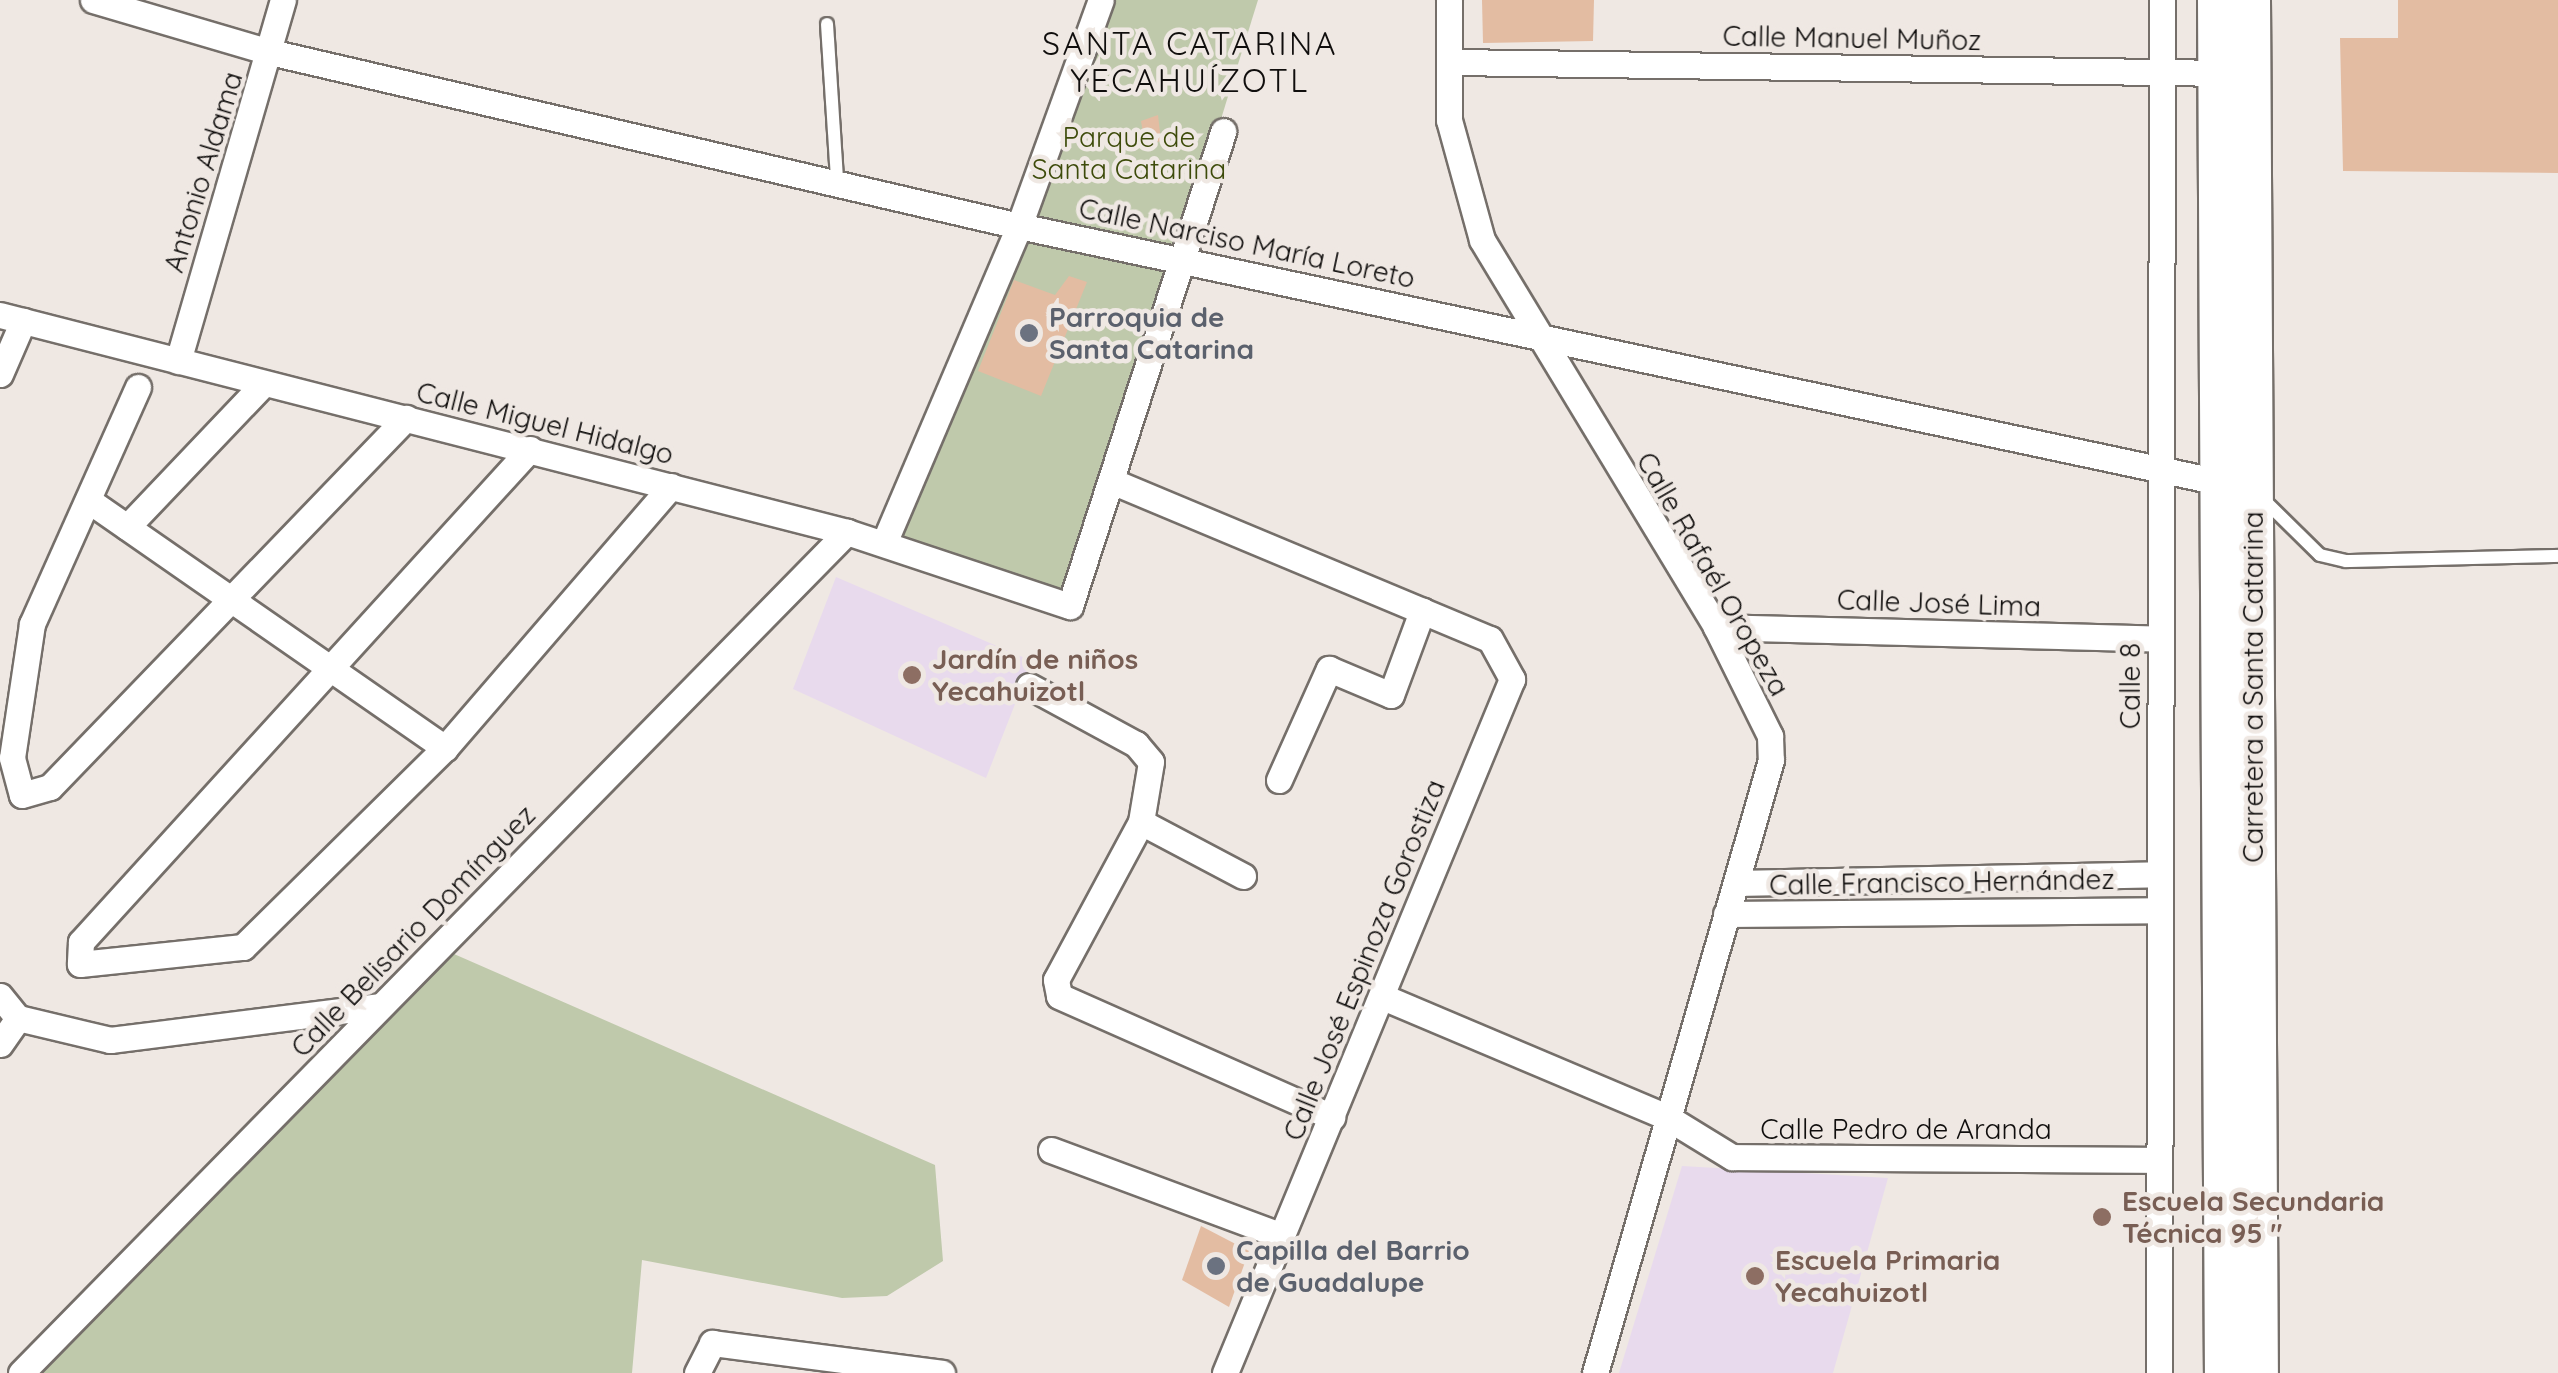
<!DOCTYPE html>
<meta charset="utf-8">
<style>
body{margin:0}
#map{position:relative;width:2558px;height:1373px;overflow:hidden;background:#efe8e3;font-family:Quicksand,sans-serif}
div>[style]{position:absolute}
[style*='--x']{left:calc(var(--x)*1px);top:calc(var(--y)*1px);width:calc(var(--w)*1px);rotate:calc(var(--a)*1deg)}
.education>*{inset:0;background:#e8daed}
.green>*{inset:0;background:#bfc9ab}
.building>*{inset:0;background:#e3bca2}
.roads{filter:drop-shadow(2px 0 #756f6a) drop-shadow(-2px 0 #756f6a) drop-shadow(0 2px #756f6a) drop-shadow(0 -2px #756f6a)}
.lane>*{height:12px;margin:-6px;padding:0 6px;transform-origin:6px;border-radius:6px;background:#fff}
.street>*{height:25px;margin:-12.5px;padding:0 12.5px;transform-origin:12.5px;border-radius:12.5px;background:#fff}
.secondary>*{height:38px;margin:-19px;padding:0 19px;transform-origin:19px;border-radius:19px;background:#fff}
.dots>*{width:28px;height:28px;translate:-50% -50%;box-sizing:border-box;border:5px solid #efe8e3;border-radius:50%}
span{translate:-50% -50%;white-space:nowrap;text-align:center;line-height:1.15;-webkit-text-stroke:9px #efe8e3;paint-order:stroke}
.street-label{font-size:28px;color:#100e0d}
.park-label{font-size:28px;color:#3d4b0a}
.worship-label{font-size:28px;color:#5b616d;font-weight:700}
.left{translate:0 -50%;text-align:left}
.education-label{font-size:28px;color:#785e54;font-weight:700}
.quarter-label{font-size:32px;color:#100e0d;letter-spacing:2.5px}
</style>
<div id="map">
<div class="education">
<div style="clip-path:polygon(836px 577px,1032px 661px,986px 778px,793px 689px)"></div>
<div style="clip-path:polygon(1682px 1166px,1888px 1178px,1833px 1373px,1619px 1373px)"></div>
</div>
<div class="green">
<div style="clip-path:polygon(1104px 0,1258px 0,1179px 254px,1020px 219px)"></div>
<div style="clip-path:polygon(1016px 221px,1175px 256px,1069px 605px,897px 547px)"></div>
<div style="clip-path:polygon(454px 954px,935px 1165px,943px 1261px,887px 1296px,842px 1298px,642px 1260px,632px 1373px,40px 1373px)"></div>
</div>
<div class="building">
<div style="clip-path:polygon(1482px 0,1594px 0,1593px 41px,1483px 43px)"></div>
<div style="clip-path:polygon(2398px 0,2558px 0,2558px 173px,2343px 171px,2340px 38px,2398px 38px)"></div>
<div style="clip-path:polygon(1158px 115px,1161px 141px,1145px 145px,1141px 121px)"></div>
<div style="clip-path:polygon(1069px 276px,1087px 282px,1041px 396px,978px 371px,1014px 280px,1055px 295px)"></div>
<div style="clip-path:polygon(1201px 1226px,1249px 1251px,1229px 1307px,1182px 1280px)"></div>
</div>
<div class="roads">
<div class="lane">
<div style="--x:827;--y:24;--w:155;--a:86.3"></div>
<div style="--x:2264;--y:500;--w:78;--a:44.5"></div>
<div style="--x:2320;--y:555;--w:27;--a:13"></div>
<div style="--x:2346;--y:561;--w:212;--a:-1.4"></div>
</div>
<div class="street">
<div style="--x:93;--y:0;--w:184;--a:16.4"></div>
<div style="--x:270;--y:52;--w:769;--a:13.08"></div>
<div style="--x:1019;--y:226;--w:1241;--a:12.04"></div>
<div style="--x:1449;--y:0;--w:120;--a:90"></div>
<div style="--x:1449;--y:120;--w:124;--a:74.6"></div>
<div style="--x:1482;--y:240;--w:452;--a:58.8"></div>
<div style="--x:1716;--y:627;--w:122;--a:63.6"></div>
<div style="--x:1770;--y:736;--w:24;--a:88"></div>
<div style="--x:1771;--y:760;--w:638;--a:106.02"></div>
<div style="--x:1451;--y:62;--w:780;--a:0.81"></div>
<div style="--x:0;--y:315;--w:874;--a:14.37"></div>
<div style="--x:847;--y:532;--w:235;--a:18.4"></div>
<div style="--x:1070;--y:606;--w:499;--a:-72.1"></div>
<div style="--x:178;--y:361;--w:376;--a:-73.8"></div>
<div style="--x:0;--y:374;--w:58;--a:-66.5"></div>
<div style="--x:138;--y:387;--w:260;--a:114.1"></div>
<div style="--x:32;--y:624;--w:135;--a:98.5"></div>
<div style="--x:12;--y:758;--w:38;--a:75"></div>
<div style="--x:22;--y:795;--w:29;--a:-16"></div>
<div style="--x:50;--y:787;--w:513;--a:-46.03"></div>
<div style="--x:530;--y:449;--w:667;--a:132.33"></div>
<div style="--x:81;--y:942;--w:22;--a:93"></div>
<div style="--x:80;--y:964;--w:164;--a:-6"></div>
<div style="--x:243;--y:947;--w:284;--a:-44.6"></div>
<div style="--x:445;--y:748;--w:346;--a:-49.2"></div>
<div style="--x:1114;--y:482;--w:407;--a:22.7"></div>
<div style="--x:1490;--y:639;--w:46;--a:61.2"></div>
<div style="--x:1512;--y:679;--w:751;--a:112.47"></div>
<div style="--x:88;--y:500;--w:435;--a:34.8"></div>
<div style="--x:127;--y:527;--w:196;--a:-46.4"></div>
<div style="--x:884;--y:543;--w:345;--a:-66.9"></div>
<div style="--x:1019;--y:226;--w:240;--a:-70.1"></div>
<div style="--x:1716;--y:627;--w:445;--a:1.5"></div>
<div style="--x:1029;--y:686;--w:122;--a:28.5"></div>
<div style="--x:1136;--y:744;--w:23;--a:50"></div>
<div style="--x:1151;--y:762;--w:61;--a:99.5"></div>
<div style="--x:1279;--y:780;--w:122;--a:-65.8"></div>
<div style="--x:1329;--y:669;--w:67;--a:22.8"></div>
<div style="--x:1391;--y:695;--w:90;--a:-69.7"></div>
<div style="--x:1243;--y:876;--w:115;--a:-152.1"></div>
<div style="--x:1141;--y:822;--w:179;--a:118.3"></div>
<div style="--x:1056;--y:980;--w:16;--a:79"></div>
<div style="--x:1059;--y:996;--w:299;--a:23.9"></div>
<div style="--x:1736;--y:883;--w:423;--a:-1.2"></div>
<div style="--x:1726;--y:914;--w:433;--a:-0.5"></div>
<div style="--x:0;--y:996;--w:28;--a:51"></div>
<div style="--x:18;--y:1018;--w:95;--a:13.4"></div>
<div style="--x:110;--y:1040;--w:273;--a:-7.2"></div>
<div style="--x:1383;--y:997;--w:306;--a:22.9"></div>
<div style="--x:1665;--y:1116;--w:79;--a:31.5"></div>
<div style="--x:1732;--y:1157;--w:426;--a:0.4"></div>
<div style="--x:0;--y:1044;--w:32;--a:-55"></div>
<div style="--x:1051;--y:1150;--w:246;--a:20.4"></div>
<div style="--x:21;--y:1373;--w:1179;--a:-45.52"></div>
<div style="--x:697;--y:1373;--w:34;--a:-63"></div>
<div style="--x:712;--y:1343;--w:232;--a:7.4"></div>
<div style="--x:2159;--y:1373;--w:1373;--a:-89.87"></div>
</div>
<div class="secondary">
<div style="--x:2217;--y:0;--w:1373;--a:89.71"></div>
<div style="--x:2251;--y:0;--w:1373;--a:89.67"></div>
</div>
</div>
<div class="dots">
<div style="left:1029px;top:333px;background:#6b7280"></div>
<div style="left:912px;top:675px;background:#8d6e63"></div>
<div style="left:2102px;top:1217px;background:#8d6e63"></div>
<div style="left:1216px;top:1266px;background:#6b7280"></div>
<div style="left:1755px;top:1276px;background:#8d6e63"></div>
</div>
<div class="street-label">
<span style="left:1852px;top:38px;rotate:1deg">Calle Manuel Muñoz</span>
<span style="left:203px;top:172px;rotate:-73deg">Antonio Aldama</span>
<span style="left:1247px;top:243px;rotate:12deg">Calle Narciso María Loreto</span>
<span style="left:545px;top:423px;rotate:14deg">Calle Miguel Hidalgo</span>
<span style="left:1713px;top:574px;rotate:60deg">Calle Rafaél Oropeza</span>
<span style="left:1939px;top:603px;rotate:2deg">Calle José Lima</span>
<span style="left:2130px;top:686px;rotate:-90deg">Calle 8</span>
<span style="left:2253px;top:687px;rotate:-90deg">Carretera a Santa Catarina</span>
<span style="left:1942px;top:882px;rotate:-1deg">Calle Francisco Hernández</span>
<span style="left:413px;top:931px;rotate:-46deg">Calle Belisario Domínguez</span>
<span style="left:1364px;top:960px;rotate:-68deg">Calle José Espinoza Gorostiza</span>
<span style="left:1906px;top:1129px">Calle Pedro de Aranda</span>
</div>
<div class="park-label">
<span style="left:1129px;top:153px">Parque de<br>Santa Catarina</span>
</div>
<div class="worship-label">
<span class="left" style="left:1049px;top:333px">Parroquia de<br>Santa Catarina</span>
<span class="left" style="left:1236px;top:1266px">Capilla del Barrio<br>de Guadalupe</span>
</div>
<div class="education-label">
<span class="left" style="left:932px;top:675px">Jardín de niños<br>Yecahuizotl</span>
<span class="left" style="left:2122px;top:1217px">Escuela Secundaria<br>Técnica 95 "</span>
<span class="left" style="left:1775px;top:1276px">Escuela Primaria<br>Yecahuizotl</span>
</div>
<div class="quarter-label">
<span style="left:1190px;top:62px">SANTA CATARINA<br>YECAHUÍZOTL</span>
</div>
</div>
